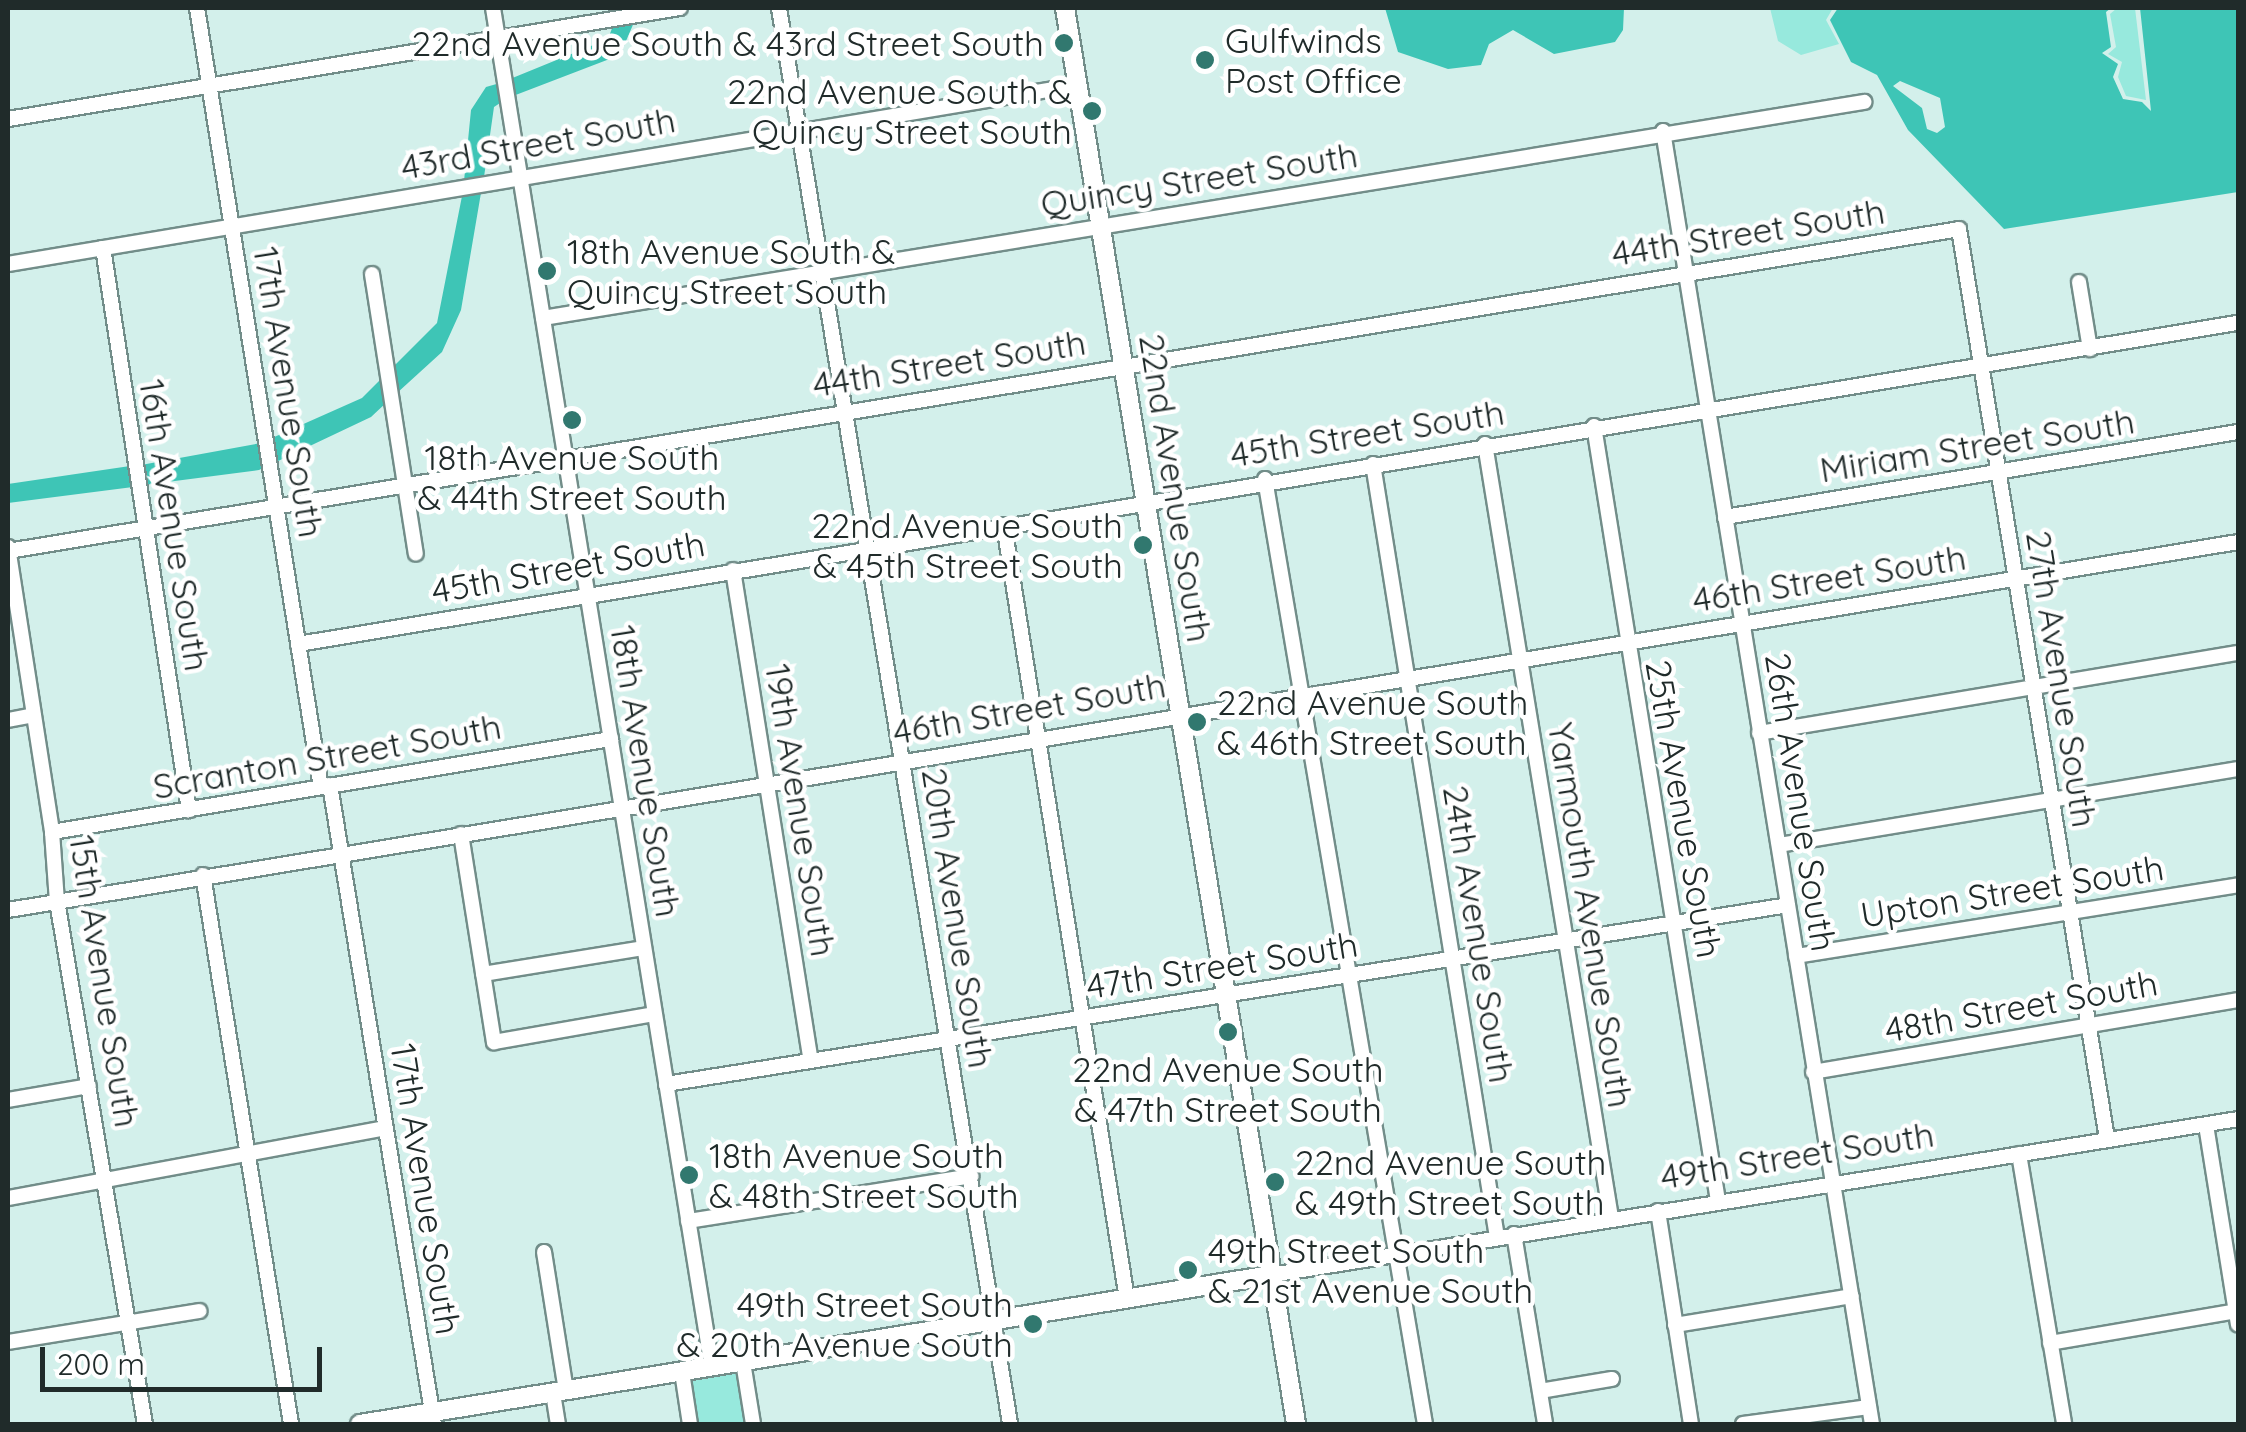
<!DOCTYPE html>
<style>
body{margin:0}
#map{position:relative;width:2246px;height:1432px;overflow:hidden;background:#d3f0eb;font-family:Quicksand,sans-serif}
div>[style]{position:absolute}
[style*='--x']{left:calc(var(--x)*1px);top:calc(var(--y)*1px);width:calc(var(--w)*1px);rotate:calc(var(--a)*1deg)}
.green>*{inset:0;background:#97e9dd}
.water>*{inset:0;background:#3ec5b6}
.roads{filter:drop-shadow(2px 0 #728d89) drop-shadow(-2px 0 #728d89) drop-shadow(0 2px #728d89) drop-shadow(0 -2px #728d89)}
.minor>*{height:14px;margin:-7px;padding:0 7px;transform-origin:7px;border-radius:7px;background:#fff}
.major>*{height:18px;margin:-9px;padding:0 9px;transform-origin:9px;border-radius:9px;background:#fff}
.dots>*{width:28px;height:28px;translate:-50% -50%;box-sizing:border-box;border:5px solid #fff;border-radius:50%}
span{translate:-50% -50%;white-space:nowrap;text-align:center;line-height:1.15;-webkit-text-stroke:9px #fff;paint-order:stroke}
.poi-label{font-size:35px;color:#202b2a}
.left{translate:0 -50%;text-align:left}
.right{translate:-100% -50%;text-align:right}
.street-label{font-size:35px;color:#202b2a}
.frame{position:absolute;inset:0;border:10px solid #202b2a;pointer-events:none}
.scale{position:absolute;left:40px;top:1347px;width:282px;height:45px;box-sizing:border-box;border:5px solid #202b2a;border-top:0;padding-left:12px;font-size:30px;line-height:35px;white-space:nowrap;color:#202b2a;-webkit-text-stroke:8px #fff;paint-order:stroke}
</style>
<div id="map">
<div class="green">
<div style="clip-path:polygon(1770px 8px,1833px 8px,1826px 20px,1839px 44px,1801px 55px,1778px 41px)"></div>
<div style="clip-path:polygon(2117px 8px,2135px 8px,2146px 100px,2126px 96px,2118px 77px,2122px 62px,2108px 54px,2116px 47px,2110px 14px)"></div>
<div style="clip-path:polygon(732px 1369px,739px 1372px,748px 1424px,696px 1424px,692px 1379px)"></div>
</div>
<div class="water">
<div style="clip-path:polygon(1385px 8px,1624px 8px,1623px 30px,1615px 42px,1554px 54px,1513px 30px,1489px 44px,1481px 65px,1448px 69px,1398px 52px)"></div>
<div style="clip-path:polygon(evenodd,1838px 8px,2111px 8px,2106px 12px,2111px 47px,2102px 53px,2118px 64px,2113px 77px,2123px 99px,2142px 102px,2151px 111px,2140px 8px,2238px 8px,2238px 192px,2004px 229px,1908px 130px,1877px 75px,1851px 62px,1830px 20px,1838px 8px,1900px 81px,1940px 98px,1945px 127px,1937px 133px,1927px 129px,1922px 108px,1893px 86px,1900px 81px)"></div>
<div style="clip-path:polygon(635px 20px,620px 55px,513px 96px,510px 79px,608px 39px,614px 23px)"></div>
<div style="clip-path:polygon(500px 83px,503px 101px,494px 107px,484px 177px,464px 181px,471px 110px,486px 87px)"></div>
<div style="clip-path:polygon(482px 187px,461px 310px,442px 352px,397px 393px,393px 367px,437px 323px,463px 191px)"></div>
<div style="clip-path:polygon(383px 377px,387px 402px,371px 417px,276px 462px,272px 438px,362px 398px)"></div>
<div style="clip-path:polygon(261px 443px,265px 467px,259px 470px,144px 485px,141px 465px)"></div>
<div style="clip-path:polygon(130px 466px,133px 487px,8px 503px,8px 484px)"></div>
</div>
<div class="roads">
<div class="minor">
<div style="--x:197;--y:8;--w:789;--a:80.96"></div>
<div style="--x:493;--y:8;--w:1377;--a:80.85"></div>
<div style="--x:779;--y:8;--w:1435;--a:80.73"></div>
<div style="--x:8;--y:119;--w:681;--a:-9.38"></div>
<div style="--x:1663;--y:131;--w:1310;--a:80.82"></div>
<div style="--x:103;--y:248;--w:569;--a:81.3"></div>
<div style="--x:8;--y:264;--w:1085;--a:-9.5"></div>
<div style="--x:372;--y:274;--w:283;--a:81.1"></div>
<div style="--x:2079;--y:282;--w:68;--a:80.7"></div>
<div style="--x:543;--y:318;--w:1339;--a:-9.29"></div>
<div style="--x:1594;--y:426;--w:785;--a:80.91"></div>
<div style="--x:1485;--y:444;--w:784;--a:80.75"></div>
<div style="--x:1373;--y:464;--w:783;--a:80.89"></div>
<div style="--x:1265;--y:479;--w:958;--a:80.39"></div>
<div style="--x:1725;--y:517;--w:520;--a:-9.41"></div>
<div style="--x:1004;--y:525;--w:784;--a:80.97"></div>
<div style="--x:8;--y:547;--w:288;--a:81.2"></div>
<div style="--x:52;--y:832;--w:69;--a:85.9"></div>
<div style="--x:57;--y:901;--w:530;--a:80.45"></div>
<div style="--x:8;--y:551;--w:1977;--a:-9.37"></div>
<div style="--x:1959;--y:229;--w:922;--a:80.76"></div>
<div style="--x:733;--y:570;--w:496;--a:81"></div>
<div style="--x:298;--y:644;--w:1966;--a:-9.4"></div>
<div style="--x:8;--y:720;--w:26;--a:-11"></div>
<div style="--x:1759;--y:733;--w:486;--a:-9.5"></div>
<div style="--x:330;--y:785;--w:647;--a:80.76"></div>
<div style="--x:52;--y:832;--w:567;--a:-9.45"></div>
<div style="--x:461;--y:834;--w:211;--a:81"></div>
<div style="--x:494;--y:1042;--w:162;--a:-9.9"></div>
<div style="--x:1779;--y:845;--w:465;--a:-9.4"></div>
<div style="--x:203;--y:875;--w:556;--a:80.89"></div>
<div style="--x:8;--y:910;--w:2260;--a:-9.37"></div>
<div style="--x:1796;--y:956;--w:448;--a:-9.1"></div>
<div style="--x:483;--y:974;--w:162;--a:-9.2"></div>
<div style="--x:1813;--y:1072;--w:431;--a:-9.6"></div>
<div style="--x:666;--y:1084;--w:1136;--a:-9.06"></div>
<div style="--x:8;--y:1100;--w:82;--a:-9.8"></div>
<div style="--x:2206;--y:1125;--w:202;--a:80.9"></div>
<div style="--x:2019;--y:1154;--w:274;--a:80.5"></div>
<div style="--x:8;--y:1198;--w:384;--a:-10.5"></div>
<div style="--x:1658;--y:1211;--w:216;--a:81.2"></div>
<div style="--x:688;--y:1221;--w:287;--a:-9"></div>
<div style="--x:1514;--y:1234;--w:193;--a:80.7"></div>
<div style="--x:544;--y:1252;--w:141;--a:81"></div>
<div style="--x:1271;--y:1275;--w:980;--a:-9.16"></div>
<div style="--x:1675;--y:1325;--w:179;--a:-9.3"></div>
<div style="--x:8;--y:1342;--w:194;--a:-9.2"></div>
<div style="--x:2050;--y:1343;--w:191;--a:-9.7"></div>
<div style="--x:743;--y:1362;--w:63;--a:80.8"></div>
<div style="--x:682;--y:1372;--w:53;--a:81.3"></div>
<div style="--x:1540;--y:1391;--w:73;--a:-9.5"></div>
<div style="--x:553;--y:1393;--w:31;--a:81"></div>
<div style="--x:1743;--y:1424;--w:127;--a:-7.7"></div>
</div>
<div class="major">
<div style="--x:1065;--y:8;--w:1435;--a:80.73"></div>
<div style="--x:360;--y:1424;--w:923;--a:-9.29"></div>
</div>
</div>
<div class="dots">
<div style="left:1064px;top:43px;background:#31786f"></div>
<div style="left:1205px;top:60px;background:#31786f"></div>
<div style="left:1092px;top:111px;background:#31786f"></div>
<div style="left:547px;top:271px;background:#31786f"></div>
<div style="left:572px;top:420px;background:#31786f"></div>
<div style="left:1143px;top:545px;background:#31786f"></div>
<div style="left:1197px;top:722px;background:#31786f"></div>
<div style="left:1228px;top:1032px;background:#31786f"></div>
<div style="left:689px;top:1175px;background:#31786f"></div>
<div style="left:1275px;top:1182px;background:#31786f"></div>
<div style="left:1188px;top:1270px;background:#31786f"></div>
<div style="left:1033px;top:1324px;background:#31786f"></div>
</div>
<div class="poi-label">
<span class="left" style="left:1225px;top:60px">Gulfwinds<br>Post Office</span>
<span class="right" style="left:1044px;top:43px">22nd Avenue South &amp; 43rd Street South</span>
<span class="right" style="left:1072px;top:111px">22nd Avenue South &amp;<br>Quincy Street South</span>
<span class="left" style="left:567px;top:271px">18th Avenue South &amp;<br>Quincy Street South</span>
<span style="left:572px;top:477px">18th Avenue South<br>&amp; 44th Street South</span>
<span class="right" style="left:1123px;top:545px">22nd Avenue South<br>&amp; 45th Street South</span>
<span class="left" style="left:1217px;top:722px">22nd Avenue South<br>&amp; 46th Street South</span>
<span style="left:1228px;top:1089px">22nd Avenue South<br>&amp; 47th Street South</span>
<span class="left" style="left:709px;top:1175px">18th Avenue South<br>&amp; 48th Street South</span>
<span class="left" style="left:1295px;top:1182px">22nd Avenue South<br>&amp; 49th Street South</span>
<span class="left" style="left:1208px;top:1270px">49th Street South<br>&amp; 21st Avenue South</span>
<span class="right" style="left:1013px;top:1324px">49th Street South<br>&amp; 20th Avenue South</span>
</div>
<div class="street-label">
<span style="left:538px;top:143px;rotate:-10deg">43rd Street South</span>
<span style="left:1199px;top:179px;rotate:-9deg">Quincy Street South</span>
<span style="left:1748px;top:232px;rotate:-9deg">44th Street South</span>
<span style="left:949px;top:363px;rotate:-9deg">44th Street South</span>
<span style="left:289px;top:392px;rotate:81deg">17th Avenue South</span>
<span style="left:1367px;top:433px;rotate:-9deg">45th Street South</span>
<span style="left:1977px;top:445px;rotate:-9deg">Miriam Street South</span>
<span style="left:1176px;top:488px;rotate:81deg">22nd Avenue South</span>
<span style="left:175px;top:525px;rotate:81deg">16th Avenue South</span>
<span style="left:568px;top:567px;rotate:-10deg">45th Street South</span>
<span style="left:1829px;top:578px;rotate:-9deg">46th Street South</span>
<span style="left:2062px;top:679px;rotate:81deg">27th Avenue South</span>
<span style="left:1029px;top:708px;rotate:-10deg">46th Street South</span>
<span style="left:327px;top:756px;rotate:-10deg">Scranton Street South</span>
<span style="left:646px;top:771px;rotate:81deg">18th Avenue South</span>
<span style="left:1801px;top:802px;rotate:81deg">26th Avenue South</span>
<span style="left:1684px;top:809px;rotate:80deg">25th Avenue South</span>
<span style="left:801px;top:810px;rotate:81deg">19th Avenue South</span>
<span style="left:2012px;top:891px;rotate:-9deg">Upton Street South</span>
<span style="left:1591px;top:915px;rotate:81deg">Yarmouth Avenue South</span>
<span style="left:958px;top:918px;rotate:81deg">20th Avenue South</span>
<span style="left:1479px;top:934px;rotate:81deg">24th Avenue South</span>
<span style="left:1222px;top:965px;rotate:-9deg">47th Street South</span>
<span style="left:105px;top:981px;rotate:81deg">15th Avenue South</span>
<span style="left:2021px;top:1006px;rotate:-10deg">48th Street South</span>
<span style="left:1797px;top:1155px;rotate:-9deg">49th Street South</span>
<span style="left:426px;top:1189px;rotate:81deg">17th Avenue South</span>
</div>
<div class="frame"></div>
<div class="scale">200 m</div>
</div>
